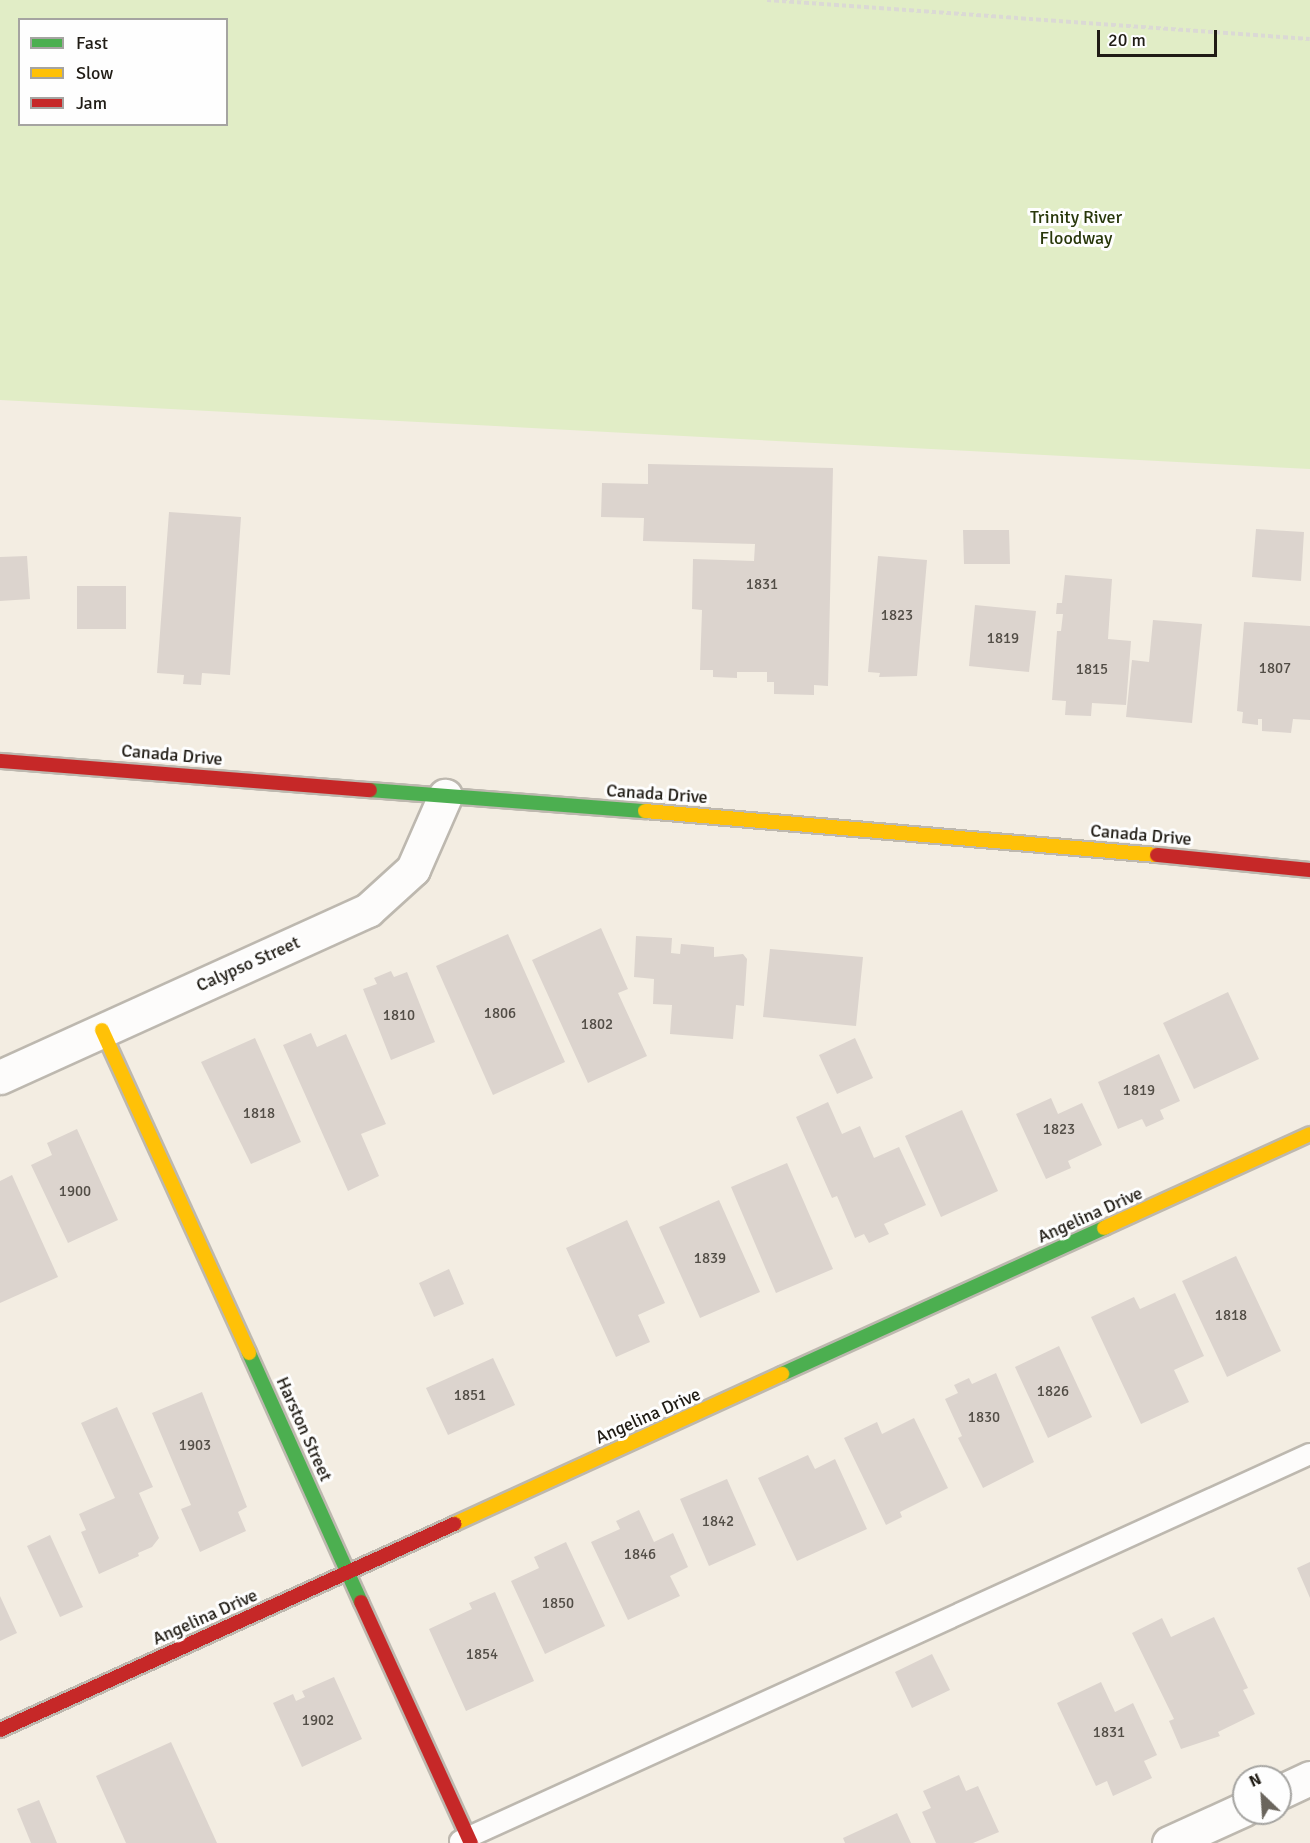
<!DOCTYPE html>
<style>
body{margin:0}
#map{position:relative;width:1310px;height:1843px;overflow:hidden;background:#f3ede2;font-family:Signika,sans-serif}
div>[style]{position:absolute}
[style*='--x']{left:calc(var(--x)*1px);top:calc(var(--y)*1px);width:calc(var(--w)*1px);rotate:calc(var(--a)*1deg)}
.green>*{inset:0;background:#e1edc6}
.building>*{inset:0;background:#dcd4ce}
.path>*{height:4px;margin-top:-2px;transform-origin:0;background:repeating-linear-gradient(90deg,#dbd9d5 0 4.5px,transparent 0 7.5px)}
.roads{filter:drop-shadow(2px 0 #bdb8af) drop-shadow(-2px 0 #bdb8af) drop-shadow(0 2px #bdb8af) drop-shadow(0 -2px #bdb8af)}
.lane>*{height:20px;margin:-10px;padding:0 10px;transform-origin:10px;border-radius:10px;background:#fdfcfb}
.street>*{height:33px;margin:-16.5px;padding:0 16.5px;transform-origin:16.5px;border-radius:16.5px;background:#fdfcfb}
.fast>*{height:14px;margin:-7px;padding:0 7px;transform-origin:7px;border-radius:7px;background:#4caf50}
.slow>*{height:14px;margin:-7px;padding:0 7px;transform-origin:7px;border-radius:7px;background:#ffc107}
.jam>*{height:14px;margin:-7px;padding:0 7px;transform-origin:7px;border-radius:7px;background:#c62828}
span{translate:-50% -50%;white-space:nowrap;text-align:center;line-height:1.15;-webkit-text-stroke:6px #fefefe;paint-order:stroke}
.number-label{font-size:15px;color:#524d46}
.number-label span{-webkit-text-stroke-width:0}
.park-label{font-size:18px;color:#28370a}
.street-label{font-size:18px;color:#201c15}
.legend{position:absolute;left:18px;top:18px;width:210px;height:108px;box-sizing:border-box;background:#fefefe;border:2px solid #a5a4a1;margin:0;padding:8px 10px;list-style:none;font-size:18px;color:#201c15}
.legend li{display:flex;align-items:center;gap:12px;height:30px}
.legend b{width:30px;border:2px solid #a5a4a1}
.north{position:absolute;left:1232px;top:1765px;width:60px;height:60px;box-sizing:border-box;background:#fefefe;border:2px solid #a5a4a1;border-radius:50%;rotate:335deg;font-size:16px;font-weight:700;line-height:24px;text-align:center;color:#201c15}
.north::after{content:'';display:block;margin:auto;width:21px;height:27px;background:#6a655d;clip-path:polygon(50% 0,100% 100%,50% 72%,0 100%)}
.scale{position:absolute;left:1097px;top:30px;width:120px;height:27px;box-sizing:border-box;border:3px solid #201c15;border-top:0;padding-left:8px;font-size:18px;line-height:21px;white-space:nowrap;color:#201c15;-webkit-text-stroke:4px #fefefe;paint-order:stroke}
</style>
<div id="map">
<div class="green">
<div style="clip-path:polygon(evenodd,0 0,1310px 0,1310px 469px,0 400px,0 0,20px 20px,226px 20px,226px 124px,20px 124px,20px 20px)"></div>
</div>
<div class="building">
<div style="clip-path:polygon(648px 464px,833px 468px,828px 686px,814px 685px,814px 695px,774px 694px,774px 682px,767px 682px,767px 672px,737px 672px,737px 678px,713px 677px,713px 670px,700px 670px,702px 610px,692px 609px,693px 559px,754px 561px,755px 544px,643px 541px,644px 518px,601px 517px,602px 483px,648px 484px)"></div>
<div style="clip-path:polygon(169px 512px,241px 517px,230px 675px,202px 673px,201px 685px,183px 684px,184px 675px,157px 673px)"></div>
<div style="clip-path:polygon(1256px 529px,1304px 532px,1301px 581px,1252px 577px)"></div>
<div style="clip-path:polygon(963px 530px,1009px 530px,1010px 564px,964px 564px)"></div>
<div style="clip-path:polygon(27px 556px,30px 599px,0 601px,0 557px)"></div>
<div style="clip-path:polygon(878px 556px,927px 560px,917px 676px,879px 677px,880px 673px,868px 672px)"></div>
<div style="clip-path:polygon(1065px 575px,1112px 579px,1108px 639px,1131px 641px,1126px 705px,1092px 703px,1091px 716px,1065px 715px,1066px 701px,1052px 700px,1057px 631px,1061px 631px,1063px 614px,1056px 614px,1057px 603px,1062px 603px)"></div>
<div style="clip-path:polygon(77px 586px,126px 586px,126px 629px,77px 629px)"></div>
<div style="clip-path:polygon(975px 605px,1036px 611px,1029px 672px,969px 666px)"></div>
<div style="clip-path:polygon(1153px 620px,1202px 624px,1192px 723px,1126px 717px,1132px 660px,1149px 662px)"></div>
<div style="clip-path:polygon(1244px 622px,1310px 626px,1310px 720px,1293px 719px,1291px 733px,1262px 731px,1262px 719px,1258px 719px,1258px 725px,1242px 723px,1243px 712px,1237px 711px)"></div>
<div style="clip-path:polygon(601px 928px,628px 989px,618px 993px,647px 1056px,588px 1083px,532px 960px)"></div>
<div style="clip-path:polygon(508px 934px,565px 1062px,493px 1095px,436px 966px)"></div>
<div style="clip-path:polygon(636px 936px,672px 938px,671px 953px,680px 954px,681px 944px,714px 947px,714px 957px,743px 954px,747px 959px,744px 1006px,736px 1005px,733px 1039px,670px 1034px,672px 1005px,653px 1004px,654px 979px,634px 977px)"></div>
<div style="clip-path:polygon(770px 949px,863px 957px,856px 1026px,763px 1017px)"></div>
<div style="clip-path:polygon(391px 971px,394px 977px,407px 972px,435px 1042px,391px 1060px,363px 989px,377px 984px,374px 978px)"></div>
<div style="clip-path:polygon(1228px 992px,1259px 1059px,1194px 1089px,1163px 1023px)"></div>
<div style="clip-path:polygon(311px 1033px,317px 1047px,346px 1034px,386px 1124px,361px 1134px,379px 1176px,348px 1191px,283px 1045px)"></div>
<div style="clip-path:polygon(255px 1038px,301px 1142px,251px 1164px,201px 1062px)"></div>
<div style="clip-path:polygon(855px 1038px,873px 1078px,837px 1094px,819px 1055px)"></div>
<div style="clip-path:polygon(1159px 1054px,1180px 1101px,1160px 1110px,1164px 1119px,1146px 1127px,1142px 1119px,1118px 1129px,1098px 1082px)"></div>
<div style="clip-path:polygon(1051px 1098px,1058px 1114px,1082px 1103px,1102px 1145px,1068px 1161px,1071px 1168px,1046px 1179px,1016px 1114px)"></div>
<div style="clip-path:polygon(828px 1102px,842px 1134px,860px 1126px,874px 1158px,899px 1147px,926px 1205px,884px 1224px,889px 1234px,869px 1243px,864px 1234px,855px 1238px,837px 1196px,832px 1198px,796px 1117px)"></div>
<div style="clip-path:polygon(962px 1110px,998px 1191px,941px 1217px,905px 1136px)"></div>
<div style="clip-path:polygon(77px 1129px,118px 1220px,68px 1243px,31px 1165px,52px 1155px,47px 1143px)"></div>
<div style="clip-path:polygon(787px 1163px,833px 1269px,776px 1293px,731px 1187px)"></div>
<div style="clip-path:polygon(12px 1175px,58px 1277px,0 1303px,0 1181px)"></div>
<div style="clip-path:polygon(719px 1200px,760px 1292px,700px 1318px,659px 1227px)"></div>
<div style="clip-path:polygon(627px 1220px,665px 1303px,638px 1315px,650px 1342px,616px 1357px,566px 1248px)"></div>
<div style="clip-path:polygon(1236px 1256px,1281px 1351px,1227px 1377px,1182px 1281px)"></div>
<div style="clip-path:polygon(449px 1269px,464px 1304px,434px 1317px,419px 1283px)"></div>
<div style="clip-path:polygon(1175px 1293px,1204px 1356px,1174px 1370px,1189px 1402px,1141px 1424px,1091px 1317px,1134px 1297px,1140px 1309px)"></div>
<div style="clip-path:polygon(1059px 1346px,1092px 1417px,1048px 1438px,1015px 1367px)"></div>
<div style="clip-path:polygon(493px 1358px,515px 1405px,448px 1435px,426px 1388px)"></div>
<div style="clip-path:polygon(996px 1373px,1034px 1462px,983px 1488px,958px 1438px,962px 1436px,945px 1399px,958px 1393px,954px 1385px,969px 1378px,972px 1384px)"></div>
<div style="clip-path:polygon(202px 1392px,247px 1507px,238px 1512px,246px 1531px,200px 1552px,181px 1509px,191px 1505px,152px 1413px)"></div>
<div style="clip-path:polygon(117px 1407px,153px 1487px,139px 1493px,159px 1538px,152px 1547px,138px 1553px,139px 1556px,99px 1574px,81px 1532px,86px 1530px,79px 1514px,115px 1498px,81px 1423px)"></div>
<div style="clip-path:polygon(914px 1418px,948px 1488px,900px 1512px,902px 1517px,886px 1525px,844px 1438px,877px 1422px,882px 1434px)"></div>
<div style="clip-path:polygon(808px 1455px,815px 1469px,835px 1459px,867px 1529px,797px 1561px,758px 1478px)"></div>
<div style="clip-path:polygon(727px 1479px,756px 1545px,709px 1566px,680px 1499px)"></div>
<div style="clip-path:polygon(639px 1510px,654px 1542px,673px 1533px,688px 1567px,670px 1576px,680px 1596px,628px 1620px,591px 1542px,620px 1529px,616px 1521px)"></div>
<div style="clip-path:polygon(50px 1535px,83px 1607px,60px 1617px,27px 1546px)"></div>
<div style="clip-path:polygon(566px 1542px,605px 1626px,545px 1654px,511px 1581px,539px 1568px,534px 1557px)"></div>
<div style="clip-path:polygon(1310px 1562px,1310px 1598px,1297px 1568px)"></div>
<div style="clip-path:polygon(495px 1592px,534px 1681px,466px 1711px,429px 1629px,472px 1609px,469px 1603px)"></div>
<div style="clip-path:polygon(0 1596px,17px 1633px,0 1641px)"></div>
<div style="clip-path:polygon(1214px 1617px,1248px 1688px,1243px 1690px,1255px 1714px,1218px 1732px,1220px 1736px,1181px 1749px,1169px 1721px,1174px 1719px,1132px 1633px,1162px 1618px,1171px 1637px)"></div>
<div style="clip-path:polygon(932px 1654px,950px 1690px,912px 1708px,895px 1672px)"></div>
<div style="clip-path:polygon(334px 1677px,362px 1739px,302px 1767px,273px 1703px,293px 1694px,296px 1701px,305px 1697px,302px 1691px)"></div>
<div style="clip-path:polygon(1101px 1682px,1115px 1712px,1133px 1703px,1157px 1755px,1144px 1761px,1152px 1778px,1113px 1796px,1107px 1781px,1096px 1786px,1057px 1703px)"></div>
<div style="clip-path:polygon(171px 1742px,217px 1843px,126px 1843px,96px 1776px)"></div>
<div style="clip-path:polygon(959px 1775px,966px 1791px,978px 1786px,999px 1832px,973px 1843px,936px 1843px,922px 1812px,931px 1808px,923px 1791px)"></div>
<div style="clip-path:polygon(39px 1800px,57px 1843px,31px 1843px,17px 1809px)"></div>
<div style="clip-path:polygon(897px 1813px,911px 1843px,845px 1843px,843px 1838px)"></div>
</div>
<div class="path">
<div style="--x:767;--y:0;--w:544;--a:4.11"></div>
</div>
<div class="roads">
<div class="lane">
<div style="--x:460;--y:1841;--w:934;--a:-24.48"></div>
</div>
<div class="street">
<div style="--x:0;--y:1077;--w:404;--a:-24.4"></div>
<div style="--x:368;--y:910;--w:61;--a:-42.3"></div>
<div style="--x:413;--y:869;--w:80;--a:-66.3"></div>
<div style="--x:1280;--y:1792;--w:33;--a:-25"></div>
<div style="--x:1169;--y:1843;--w:82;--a:-24.4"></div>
</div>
<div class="fast">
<div style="--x:370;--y:790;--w:276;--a:4.4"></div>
<div style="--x:249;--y:1353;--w:273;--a:65.8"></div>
<div style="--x:782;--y:1374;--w:354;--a:-24.4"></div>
</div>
<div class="slow">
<div style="--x:645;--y:811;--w:514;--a:4.91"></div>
<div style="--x:102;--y:1030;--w:355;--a:65.5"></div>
<div style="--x:1104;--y:1228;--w:226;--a:-24.5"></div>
<div style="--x:454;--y:1524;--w:361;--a:-24.6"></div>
</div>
<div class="jam">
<div style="--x:0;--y:761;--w:371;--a:4.5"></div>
<div style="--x:1157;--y:855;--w:154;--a:5.6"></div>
<div style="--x:361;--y:1602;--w:265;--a:65.5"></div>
<div style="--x:0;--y:1730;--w:499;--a:-24.4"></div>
</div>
</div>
<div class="number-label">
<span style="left:762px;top:585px">1831</span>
<span style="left:897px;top:616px">1823</span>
<span style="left:1003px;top:639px">1819</span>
<span style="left:1275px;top:669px">1807</span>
<span style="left:1092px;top:670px">1815</span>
<span style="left:500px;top:1014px">1806</span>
<span style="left:399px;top:1016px">1810</span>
<span style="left:597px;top:1025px">1802</span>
<span style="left:1139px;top:1091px">1819</span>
<span style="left:259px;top:1114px">1818</span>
<span style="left:1059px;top:1130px">1823</span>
<span style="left:75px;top:1192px">1900</span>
<span style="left:710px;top:1259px">1839</span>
<span style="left:1231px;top:1316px">1818</span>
<span style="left:1053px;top:1392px">1826</span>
<span style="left:470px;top:1396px">1851</span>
<span style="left:984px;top:1418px">1830</span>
<span style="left:195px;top:1446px">1903</span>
<span style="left:718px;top:1522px">1842</span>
<span style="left:640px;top:1555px">1846</span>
<span style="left:558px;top:1604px">1850</span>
<span style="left:482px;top:1655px">1854</span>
<span style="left:318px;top:1721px">1902</span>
<span style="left:1109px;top:1733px">1831</span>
</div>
<div class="park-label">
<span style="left:1076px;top:228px">Trinity River<br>Floodway</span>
</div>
<div class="street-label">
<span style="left:172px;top:755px;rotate:5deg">Canada Drive</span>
<span style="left:657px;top:794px;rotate:4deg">Canada Drive</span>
<span style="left:1141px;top:835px;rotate:5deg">Canada Drive</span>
<span style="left:248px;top:964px;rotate:-24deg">Calypso Street</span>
<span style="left:1090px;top:1215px;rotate:-24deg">Angelina Drive</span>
<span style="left:648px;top:1416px;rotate:-24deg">Angelina Drive</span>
<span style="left:304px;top:1429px;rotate:66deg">Harston Street</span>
<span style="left:205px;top:1617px;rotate:-24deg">Angelina Drive</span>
</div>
<ul class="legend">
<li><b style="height:8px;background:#4caf50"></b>Fast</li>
<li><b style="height:8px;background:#ffc107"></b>Slow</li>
<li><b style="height:8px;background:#c62828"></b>Jam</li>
</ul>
<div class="north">N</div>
<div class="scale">20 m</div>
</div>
